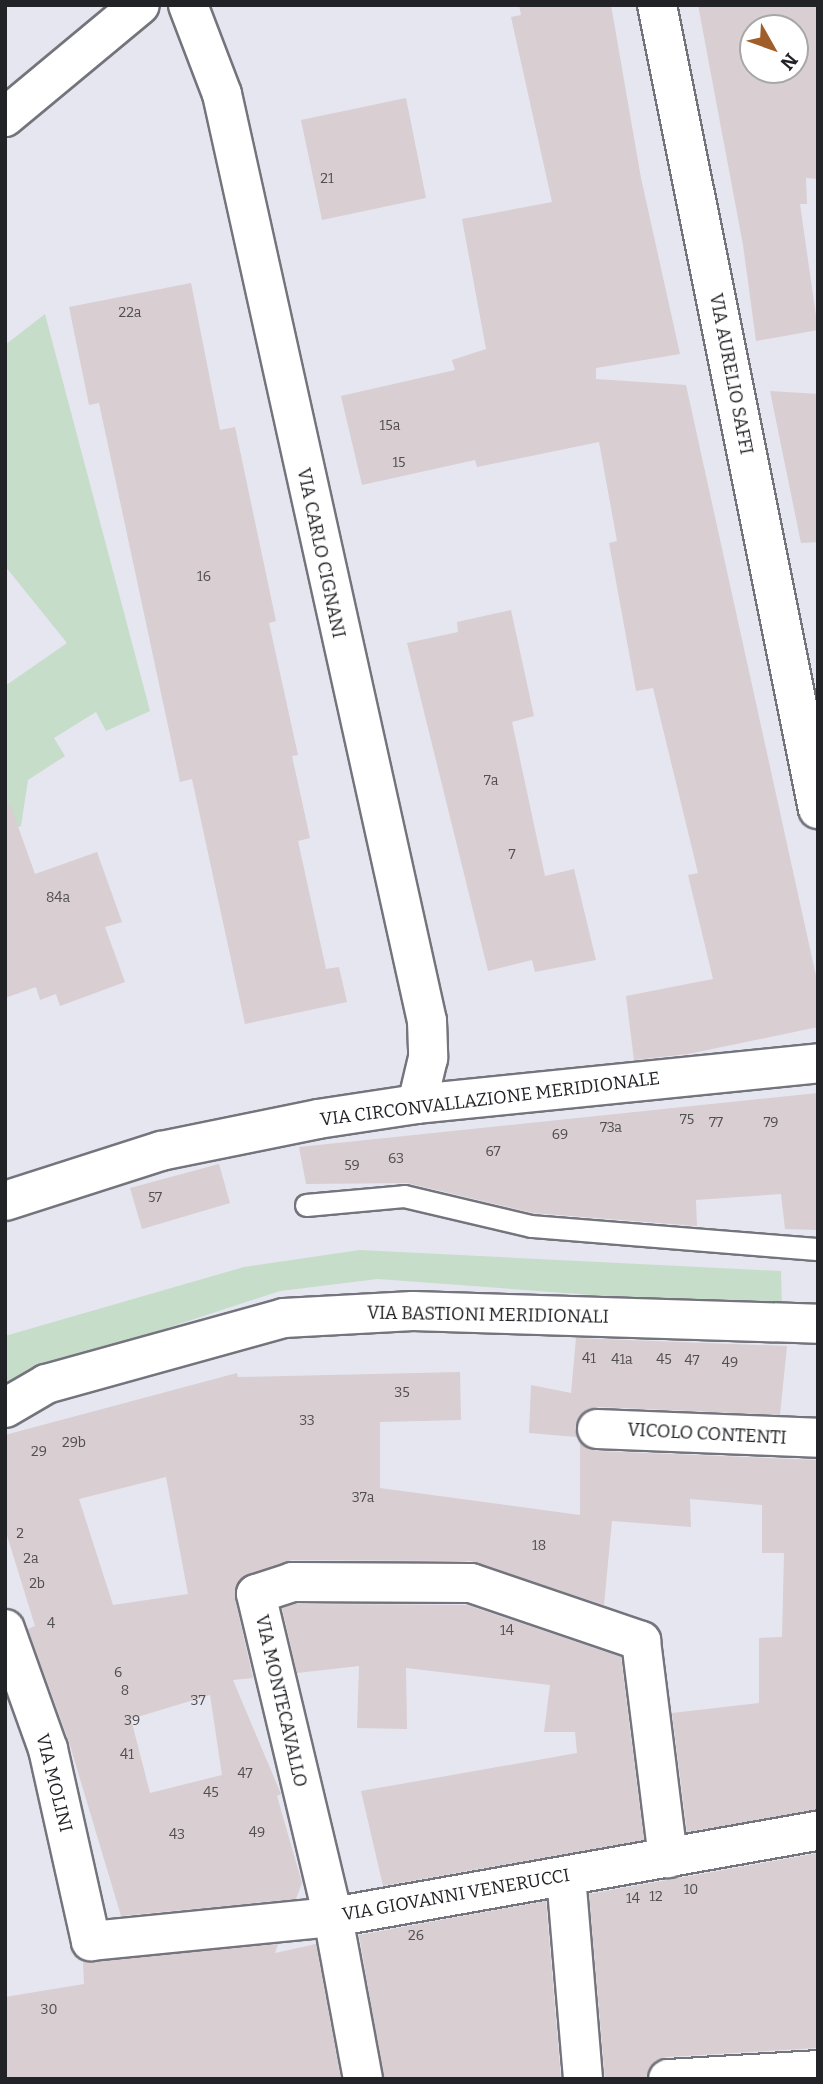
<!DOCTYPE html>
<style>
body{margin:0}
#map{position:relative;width:823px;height:2084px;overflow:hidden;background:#e5e6f0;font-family:Bitter,serif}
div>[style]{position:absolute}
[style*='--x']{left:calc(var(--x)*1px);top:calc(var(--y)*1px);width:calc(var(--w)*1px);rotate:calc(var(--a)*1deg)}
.green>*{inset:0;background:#c6ddc9}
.building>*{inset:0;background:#d9ced1}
.roads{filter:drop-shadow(2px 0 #74747d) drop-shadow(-2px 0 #74747d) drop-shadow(0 2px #74747d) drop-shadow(0 -2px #74747d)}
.lane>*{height:21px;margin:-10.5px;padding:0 10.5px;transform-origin:10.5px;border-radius:10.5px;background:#fff}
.street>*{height:38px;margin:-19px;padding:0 19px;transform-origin:19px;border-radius:19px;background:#fff}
.secondary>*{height:38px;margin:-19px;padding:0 19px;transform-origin:19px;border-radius:19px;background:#fff}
span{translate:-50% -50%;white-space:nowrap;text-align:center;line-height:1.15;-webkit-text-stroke:6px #fff;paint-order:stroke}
.number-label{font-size:14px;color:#504e51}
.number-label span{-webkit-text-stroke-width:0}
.street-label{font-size:18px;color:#222326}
.frame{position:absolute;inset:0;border:7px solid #222326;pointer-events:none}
.north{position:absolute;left:739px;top:14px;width:70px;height:70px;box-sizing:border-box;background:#fff;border:2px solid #a7a7a8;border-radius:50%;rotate:130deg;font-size:19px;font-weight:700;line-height:28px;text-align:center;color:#222326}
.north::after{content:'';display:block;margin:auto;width:24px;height:32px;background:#a05e2b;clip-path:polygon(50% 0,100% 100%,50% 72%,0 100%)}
</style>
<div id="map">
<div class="green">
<div style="clip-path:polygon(45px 314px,150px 711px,106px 731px,96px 712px,54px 738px,65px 756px,28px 780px,21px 826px,5px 832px,5px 686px,67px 643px,5px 566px,5px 345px)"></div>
<div style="clip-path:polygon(360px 1250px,781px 1271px,782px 1309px,378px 1279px,280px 1291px,39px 1370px,5px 1392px,5px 1336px,244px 1267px)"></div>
</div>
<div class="building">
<div style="clip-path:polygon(519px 5px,611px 5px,641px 178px,680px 354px,596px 368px,596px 379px,686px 385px,818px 985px,818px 1027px,688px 1054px,634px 1060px,626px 996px,713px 979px,688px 875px,698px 873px,653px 688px,636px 691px,609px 543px,617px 541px,599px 442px,477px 467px,475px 460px,362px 485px,341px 396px,455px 370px,452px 360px,486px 349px,462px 219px,552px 202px,511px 17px,521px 15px)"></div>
<div style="clip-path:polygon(evenodd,698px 5px,818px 5px,818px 179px,806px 178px,807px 204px,800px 204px,818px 330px,756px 341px,743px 245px,698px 5px,753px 28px,795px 28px,795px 70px,753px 70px,753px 28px)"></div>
<div style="clip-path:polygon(406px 98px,426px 198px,322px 220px,301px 120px)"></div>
<div style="clip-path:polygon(191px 283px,220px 430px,235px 427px,276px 621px,269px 623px,298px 755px,292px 756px,310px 838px,298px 841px,326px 969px,339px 967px,347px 1002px,245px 1024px,192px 779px,180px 782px,99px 403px,89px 405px,69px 307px)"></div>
<div style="clip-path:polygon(770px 391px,818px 394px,818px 542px,801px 543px)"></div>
<div style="clip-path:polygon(511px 610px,534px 716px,512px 722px,545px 876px,574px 869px,596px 960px,535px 972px,532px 960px,488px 971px,407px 643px,458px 632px,457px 622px)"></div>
<div style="clip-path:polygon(10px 804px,35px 874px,97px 852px,122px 922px,105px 927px,125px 982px,60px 1006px,56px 994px,40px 1000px,36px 987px,5px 998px,5px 805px)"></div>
<div style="clip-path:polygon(818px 1093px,818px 1230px,785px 1229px,781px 1194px,696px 1200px,697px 1226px,533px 1213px,407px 1183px,306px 1184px,299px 1147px)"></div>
<div style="clip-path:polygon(219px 1164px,230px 1203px,142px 1229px,130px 1188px)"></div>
<div style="clip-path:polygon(576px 1338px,787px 1346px,780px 1415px,598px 1407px,579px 1417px,577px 1437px,529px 1433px,531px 1385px,571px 1393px)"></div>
<div style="clip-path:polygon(evenodd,460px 1372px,461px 1420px,380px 1422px,380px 1488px,580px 1515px,580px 1442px,596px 1451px,818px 1460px,818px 1810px,687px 1832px,672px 1713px,759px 1703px,759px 1638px,782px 1637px,784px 1553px,762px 1553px,762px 1505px,690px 1499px,691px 1527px,612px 1521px,604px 1605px,471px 1561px,292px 1560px,241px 1579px,235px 1599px,253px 1678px,233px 1680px,281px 1794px,277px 1796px,302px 1883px,296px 1899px,121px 1916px,69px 1742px,28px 1629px,35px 1626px,5px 1529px,5px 1435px,237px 1373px,238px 1377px,460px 1372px,166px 1477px,188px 1594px,113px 1605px,79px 1499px,166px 1477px,460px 1372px,210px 1695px,222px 1775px,150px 1793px,131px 1719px,210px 1695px)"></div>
<div style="clip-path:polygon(295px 1604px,467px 1605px,621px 1657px,644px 1840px,383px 1886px,361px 1791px,577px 1753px,575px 1732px,544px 1732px,550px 1685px,406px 1668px,407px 1729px,357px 1728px,359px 1666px,297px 1673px,282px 1608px)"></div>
<div style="clip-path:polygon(818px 1853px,818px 2048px,667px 2057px,655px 2061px,646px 2079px,605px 2079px,589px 1894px)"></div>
<div style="clip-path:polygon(546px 1901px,561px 2079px,384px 2079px,359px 1935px)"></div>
<div style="clip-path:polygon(278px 1944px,275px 1953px,316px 1944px,341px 2079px,5px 2079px,5px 1997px,84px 1984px,83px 1962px)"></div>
</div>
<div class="roads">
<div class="lane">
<div style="--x:306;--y:1205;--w:98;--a:-5.2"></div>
<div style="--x:404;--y:1196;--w:130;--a:13.3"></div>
<div style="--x:531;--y:1226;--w:288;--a:4.6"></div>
</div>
<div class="street">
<div style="--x:188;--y:5;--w:95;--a:69.1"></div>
<div style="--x:222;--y:94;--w:949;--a:77.53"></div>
<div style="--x:427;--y:1021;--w:37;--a:88"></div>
<div style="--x:428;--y:1058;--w:47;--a:103.4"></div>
<div style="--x:657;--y:5;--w:820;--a:78.68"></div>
<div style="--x:5;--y:117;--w:175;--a:-39.7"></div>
<div style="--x:5;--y:1408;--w:48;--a:-30.3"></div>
<div style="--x:46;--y:1384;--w:247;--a:-15.5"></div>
<div style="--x:284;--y:1318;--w:129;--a:-3.1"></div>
<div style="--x:413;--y:1311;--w:405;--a:1.8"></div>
<div style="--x:597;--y:1429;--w:221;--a:2.3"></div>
<div style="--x:5;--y:1629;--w:127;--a:70.3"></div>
<div style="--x:48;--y:1749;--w:197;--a:77.4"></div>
<div style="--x:91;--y:1941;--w:243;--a:-5.7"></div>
<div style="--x:333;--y:1917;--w:493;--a:-10.1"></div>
<div style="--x:566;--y:1876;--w:204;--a:85.2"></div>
<div style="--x:363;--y:2079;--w:165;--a:-100.5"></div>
<div style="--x:333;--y:1917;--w:332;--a:-103.4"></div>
<div style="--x:256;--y:1594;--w:38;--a:-18"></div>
<div style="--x:292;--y:1582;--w:179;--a:0.3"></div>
<div style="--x:471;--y:1583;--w:180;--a:18.8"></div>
<div style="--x:641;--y:1641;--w:219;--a:82.9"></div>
<div style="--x:668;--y:2079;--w:150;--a:-3.4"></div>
</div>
<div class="secondary">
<div style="--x:5;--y:1201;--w:164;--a:-17.8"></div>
<div style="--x:161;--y:1151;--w:160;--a:-11.5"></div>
<div style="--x:318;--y:1119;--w:100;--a:-8.6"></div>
<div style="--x:417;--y:1104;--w:403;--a:-5.8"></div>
</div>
</div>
<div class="number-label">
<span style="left:327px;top:179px">21</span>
<span style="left:130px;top:313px">22a</span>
<span style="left:390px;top:426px">15a</span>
<span style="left:399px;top:463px">15</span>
<span style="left:204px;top:577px">16</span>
<span style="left:491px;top:781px">7a</span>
<span style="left:512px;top:855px">7</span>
<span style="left:58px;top:898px">84a</span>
<span style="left:687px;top:1120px">75</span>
<span style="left:716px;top:1123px">77</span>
<span style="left:771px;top:1123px">79</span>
<span style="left:611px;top:1128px">73a</span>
<span style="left:560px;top:1135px">69</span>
<span style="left:493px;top:1152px">67</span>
<span style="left:396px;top:1159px">63</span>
<span style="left:352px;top:1166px">59</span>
<span style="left:155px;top:1198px">57</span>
<span style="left:589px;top:1359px">41</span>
<span style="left:622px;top:1360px">41a</span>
<span style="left:664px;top:1360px">45</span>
<span style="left:692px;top:1361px">47</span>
<span style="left:730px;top:1363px">49</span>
<span style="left:402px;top:1393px">35</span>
<span style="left:307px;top:1421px">33</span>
<span style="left:74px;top:1443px">29b</span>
<span style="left:39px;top:1452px">29</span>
<span style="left:363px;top:1498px">37a</span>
<span style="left:20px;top:1534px">2</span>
<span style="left:539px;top:1546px">18</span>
<span style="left:31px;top:1559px">2a</span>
<span style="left:37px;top:1584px">2b</span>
<span style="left:51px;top:1624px">4</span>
<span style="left:507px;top:1631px">14</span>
<span style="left:118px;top:1673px">6</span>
<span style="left:125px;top:1691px">8</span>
<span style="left:198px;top:1701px">37</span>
<span style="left:132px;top:1721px">39</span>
<span style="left:127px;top:1755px">41</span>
<span style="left:245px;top:1774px">47</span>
<span style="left:211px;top:1793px">45</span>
<span style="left:257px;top:1833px">49</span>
<span style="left:177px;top:1835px">43</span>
<span style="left:691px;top:1890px">10</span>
<span style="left:656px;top:1897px">12</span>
<span style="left:633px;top:1899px">14</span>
<span style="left:416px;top:1936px">26</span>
<span style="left:49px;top:2010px">30</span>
</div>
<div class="street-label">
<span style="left:731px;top:374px;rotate:79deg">VIA AURELIO SAFFI</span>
<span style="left:321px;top:553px;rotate:78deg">VIA CARLO CIGNANI</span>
<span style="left:490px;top:1099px;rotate:-7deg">VIA CIRCONVALLAZIONE MERIDIONALE</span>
<span style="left:488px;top:1315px;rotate:1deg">VIA BASTIONI MERIDIONALI</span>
<span style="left:707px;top:1434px;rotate:3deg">VICOLO CONTENTI</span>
<span style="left:281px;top:1701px;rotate:77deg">VIA MONTECAVALLO</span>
<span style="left:54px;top:1783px;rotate:76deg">VIA MOLINI</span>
<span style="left:456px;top:1895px;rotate:-10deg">VIA GIOVANNI VENERUCCI</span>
</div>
<div class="frame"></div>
<div class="north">N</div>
</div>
